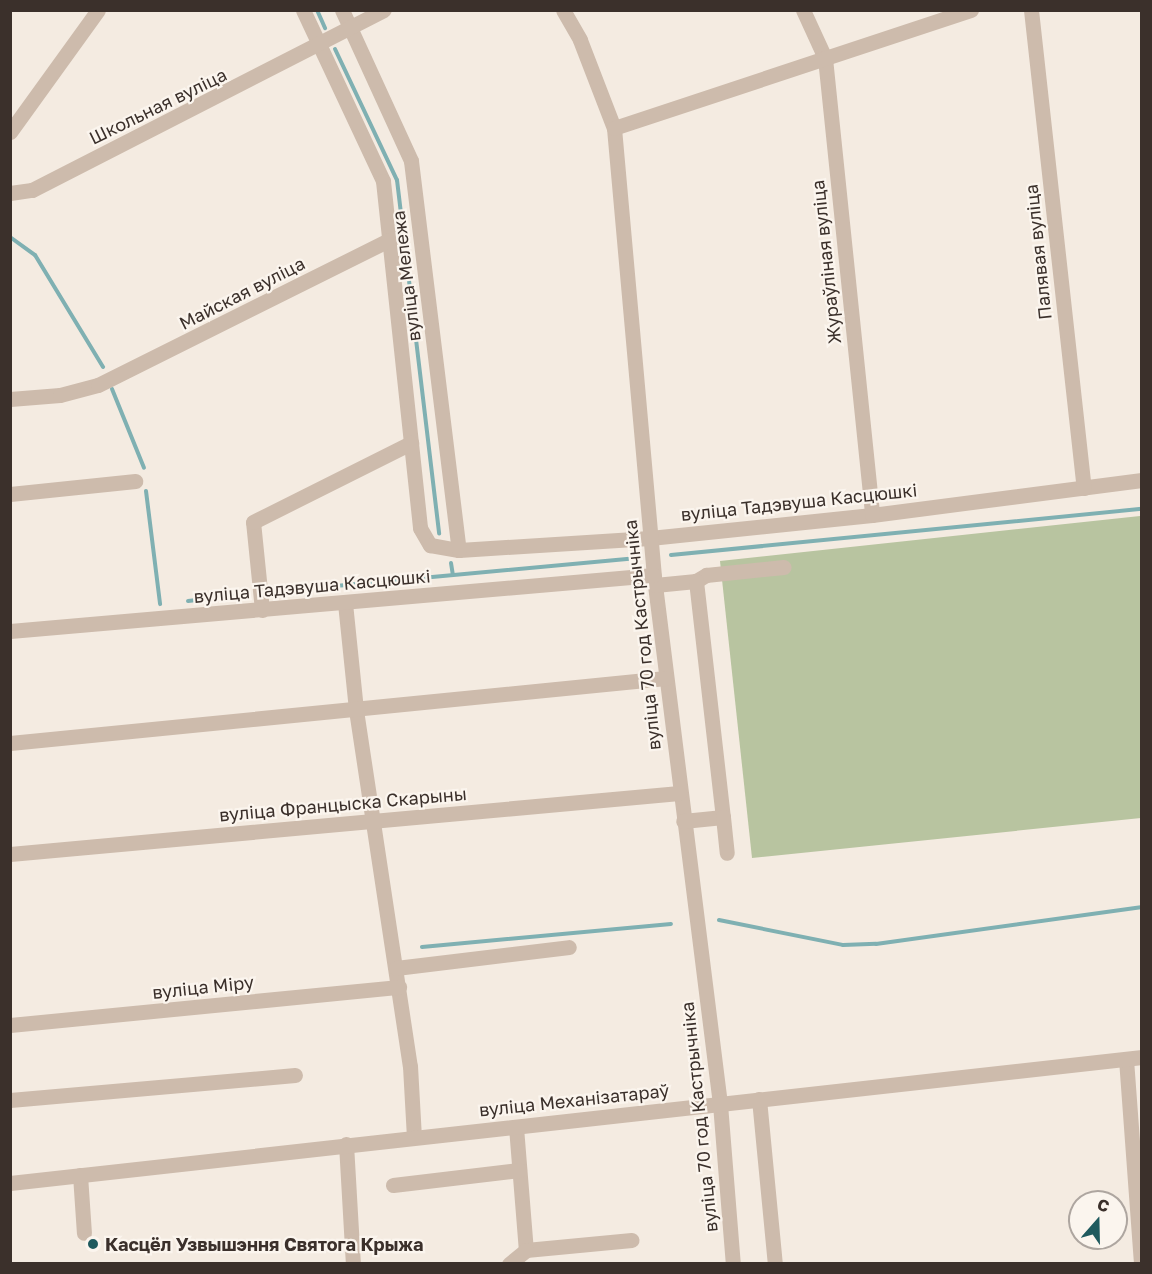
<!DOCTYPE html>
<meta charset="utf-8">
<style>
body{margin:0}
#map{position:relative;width:1152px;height:1274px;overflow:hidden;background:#f4ebe1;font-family:"Golos Text",sans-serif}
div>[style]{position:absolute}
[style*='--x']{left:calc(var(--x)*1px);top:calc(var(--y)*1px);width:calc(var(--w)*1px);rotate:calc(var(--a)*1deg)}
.green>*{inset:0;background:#b8c4a0}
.stream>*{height:4px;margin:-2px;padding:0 2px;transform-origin:2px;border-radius:2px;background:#7fb0b2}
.minor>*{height:15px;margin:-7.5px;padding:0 7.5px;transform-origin:7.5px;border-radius:7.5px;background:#cdbbac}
.dots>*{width:16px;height:16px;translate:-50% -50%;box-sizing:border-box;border:3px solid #fbf5ee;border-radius:50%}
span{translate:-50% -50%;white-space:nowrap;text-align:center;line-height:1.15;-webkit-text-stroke:4.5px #fbf5ee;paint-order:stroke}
.street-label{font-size:18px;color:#3b302b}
.poi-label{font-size:18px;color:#3b302b;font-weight:700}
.left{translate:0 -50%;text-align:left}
.frame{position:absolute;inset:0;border:12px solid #3b302b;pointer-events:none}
.north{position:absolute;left:1068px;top:1190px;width:60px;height:60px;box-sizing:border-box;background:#fbf5ee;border:2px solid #aea6a0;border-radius:50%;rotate:20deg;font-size:16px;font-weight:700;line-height:24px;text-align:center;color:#3b302b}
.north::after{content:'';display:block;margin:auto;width:21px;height:27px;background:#1f5a5e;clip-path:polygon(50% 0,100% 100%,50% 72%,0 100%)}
</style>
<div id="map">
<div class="green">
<div style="clip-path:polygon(1140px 516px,1141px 818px,752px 858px,720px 561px)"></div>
</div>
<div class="stream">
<div style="--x:317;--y:10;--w:20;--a:66"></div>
<div style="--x:335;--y:49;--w:145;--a:64.7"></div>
<div style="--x:397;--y:180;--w:356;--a:83.2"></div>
<div style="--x:10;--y:237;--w:31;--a:36"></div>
<div style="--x:35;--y:255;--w:131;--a:58.7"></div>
<div style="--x:112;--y:389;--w:85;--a:67.9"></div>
<div style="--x:146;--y:491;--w:114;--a:82.9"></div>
<div style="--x:671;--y:555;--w:473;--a:-5.6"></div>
<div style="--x:451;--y:563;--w:12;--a:81"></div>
<div style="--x:271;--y:592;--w:360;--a:-5.3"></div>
<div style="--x:188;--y:601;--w:54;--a:-6.3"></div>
<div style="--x:719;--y:920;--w:126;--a:11.4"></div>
<div style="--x:843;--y:945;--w:33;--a:-2"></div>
<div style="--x:876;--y:944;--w:269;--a:-7.9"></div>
<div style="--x:422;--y:947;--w:250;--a:-5.3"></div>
</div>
<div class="minor">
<div style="--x:303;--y:10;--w:189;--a:64.9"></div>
<div style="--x:383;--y:181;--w:349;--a:83.9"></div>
<div style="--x:420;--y:528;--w:20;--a:60"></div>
<div style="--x:430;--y:545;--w:29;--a:10"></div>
<div style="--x:459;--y:550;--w:191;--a:-3.6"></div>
<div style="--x:650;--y:538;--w:223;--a:-5.9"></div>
<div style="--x:872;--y:515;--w:272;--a:-7.4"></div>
<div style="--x:342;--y:10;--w:166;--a:65.4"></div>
<div style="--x:411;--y:161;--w:392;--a:83"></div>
<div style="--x:563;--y:10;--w:34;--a:60"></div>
<div style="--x:580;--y:40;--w:94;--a:68.9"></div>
<div style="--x:614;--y:128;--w:459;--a:84.9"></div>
<div style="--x:655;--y:585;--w:523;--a:82.86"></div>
<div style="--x:720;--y:1104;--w:161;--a:85.4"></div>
<div style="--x:803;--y:10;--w:53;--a:65.4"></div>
<div style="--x:825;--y:58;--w:459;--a:84.1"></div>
<div style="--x:1031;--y:10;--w:481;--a:83.7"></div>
<div style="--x:614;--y:128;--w:376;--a:-18.3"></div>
<div style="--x:10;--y:132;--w:150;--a:-54.2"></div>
<div style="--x:10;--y:193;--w:22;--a:-8"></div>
<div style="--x:32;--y:190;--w:395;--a:-27.1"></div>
<div style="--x:10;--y:399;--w:50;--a:-4.6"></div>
<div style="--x:60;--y:395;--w:39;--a:-15"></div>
<div style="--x:98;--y:385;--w:325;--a:-26.5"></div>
<div style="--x:10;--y:494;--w:126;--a:-5.9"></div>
<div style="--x:696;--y:581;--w:12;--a:-31"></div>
<div style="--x:706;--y:575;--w:78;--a:-5.9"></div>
<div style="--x:655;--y:585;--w:41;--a:-5.6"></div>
<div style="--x:696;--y:581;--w:238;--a:83.5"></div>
<div style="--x:723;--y:817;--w:40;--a:174.3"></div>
<div style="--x:345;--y:603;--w:108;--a:84.1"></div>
<div style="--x:356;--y:710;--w:360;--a:81.4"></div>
<div style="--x:410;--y:1066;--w:71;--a:86.8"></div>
<div style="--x:262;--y:610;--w:88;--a:-95.8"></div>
<div style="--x:253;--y:522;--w:177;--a:-26.6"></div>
<div style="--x:10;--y:631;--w:646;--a:-4.97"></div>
<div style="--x:10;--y:743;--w:659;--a:-5.66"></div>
<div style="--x:723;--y:817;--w:36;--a:84"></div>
<div style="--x:10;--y:854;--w:672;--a:-5.21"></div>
<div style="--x:396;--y:968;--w:174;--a:-6.9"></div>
<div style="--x:10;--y:1025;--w:391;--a:-5.6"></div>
<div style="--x:1126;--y:1059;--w:206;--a:85.8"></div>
<div style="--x:759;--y:1099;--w:166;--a:84.5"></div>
<div style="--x:10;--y:1100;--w:286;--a:-5"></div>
<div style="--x:516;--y:1127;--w:123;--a:85.4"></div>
<div style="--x:526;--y:1250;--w:106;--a:-5.4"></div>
<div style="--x:346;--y:1144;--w:120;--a:86.7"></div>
<div style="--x:80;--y:1175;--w:58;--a:86.1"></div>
<div style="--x:10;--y:1183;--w:1139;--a:-6.35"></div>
<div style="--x:393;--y:1185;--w:127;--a:-6.8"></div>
<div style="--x:509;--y:1264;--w:22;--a:-39"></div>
</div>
<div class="dots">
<div style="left:93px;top:1244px;background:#1f5a5e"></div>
</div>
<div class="street-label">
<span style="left:158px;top:106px;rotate:-26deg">Школьная вуліца</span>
<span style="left:1038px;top:252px;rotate:-96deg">Палявая вуліца</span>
<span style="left:826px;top:262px;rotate:-96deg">Жураўліная вуліца</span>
<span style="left:406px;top:276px;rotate:-97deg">вуліца Мележа</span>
<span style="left:242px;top:293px;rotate:-27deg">Майская вуліца</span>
<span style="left:799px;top:502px;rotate:-6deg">вуліца Тадэвуша Касцюшкі</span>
<span style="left:312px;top:586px;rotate:-5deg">вуліца Тадэвуша Касцюшкі</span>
<span style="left:642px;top:635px;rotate:-96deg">вуліца 70 год Кастрычніка</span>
<span style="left:343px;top:804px;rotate:-5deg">вуліца Францыска Скарыны</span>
<span style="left:203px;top:987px;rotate:-6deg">вуліца Міру</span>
<span style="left:574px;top:1100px;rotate:-6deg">вуліца Механізатараў</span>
<span style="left:699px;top:1117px;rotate:-96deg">вуліца 70 год Кастрычніка</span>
</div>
<div class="poi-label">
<span class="left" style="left:105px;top:1244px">Касцёл Узвышэння Святога Крыжа</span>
</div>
<div class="frame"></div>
<div class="north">С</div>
</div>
